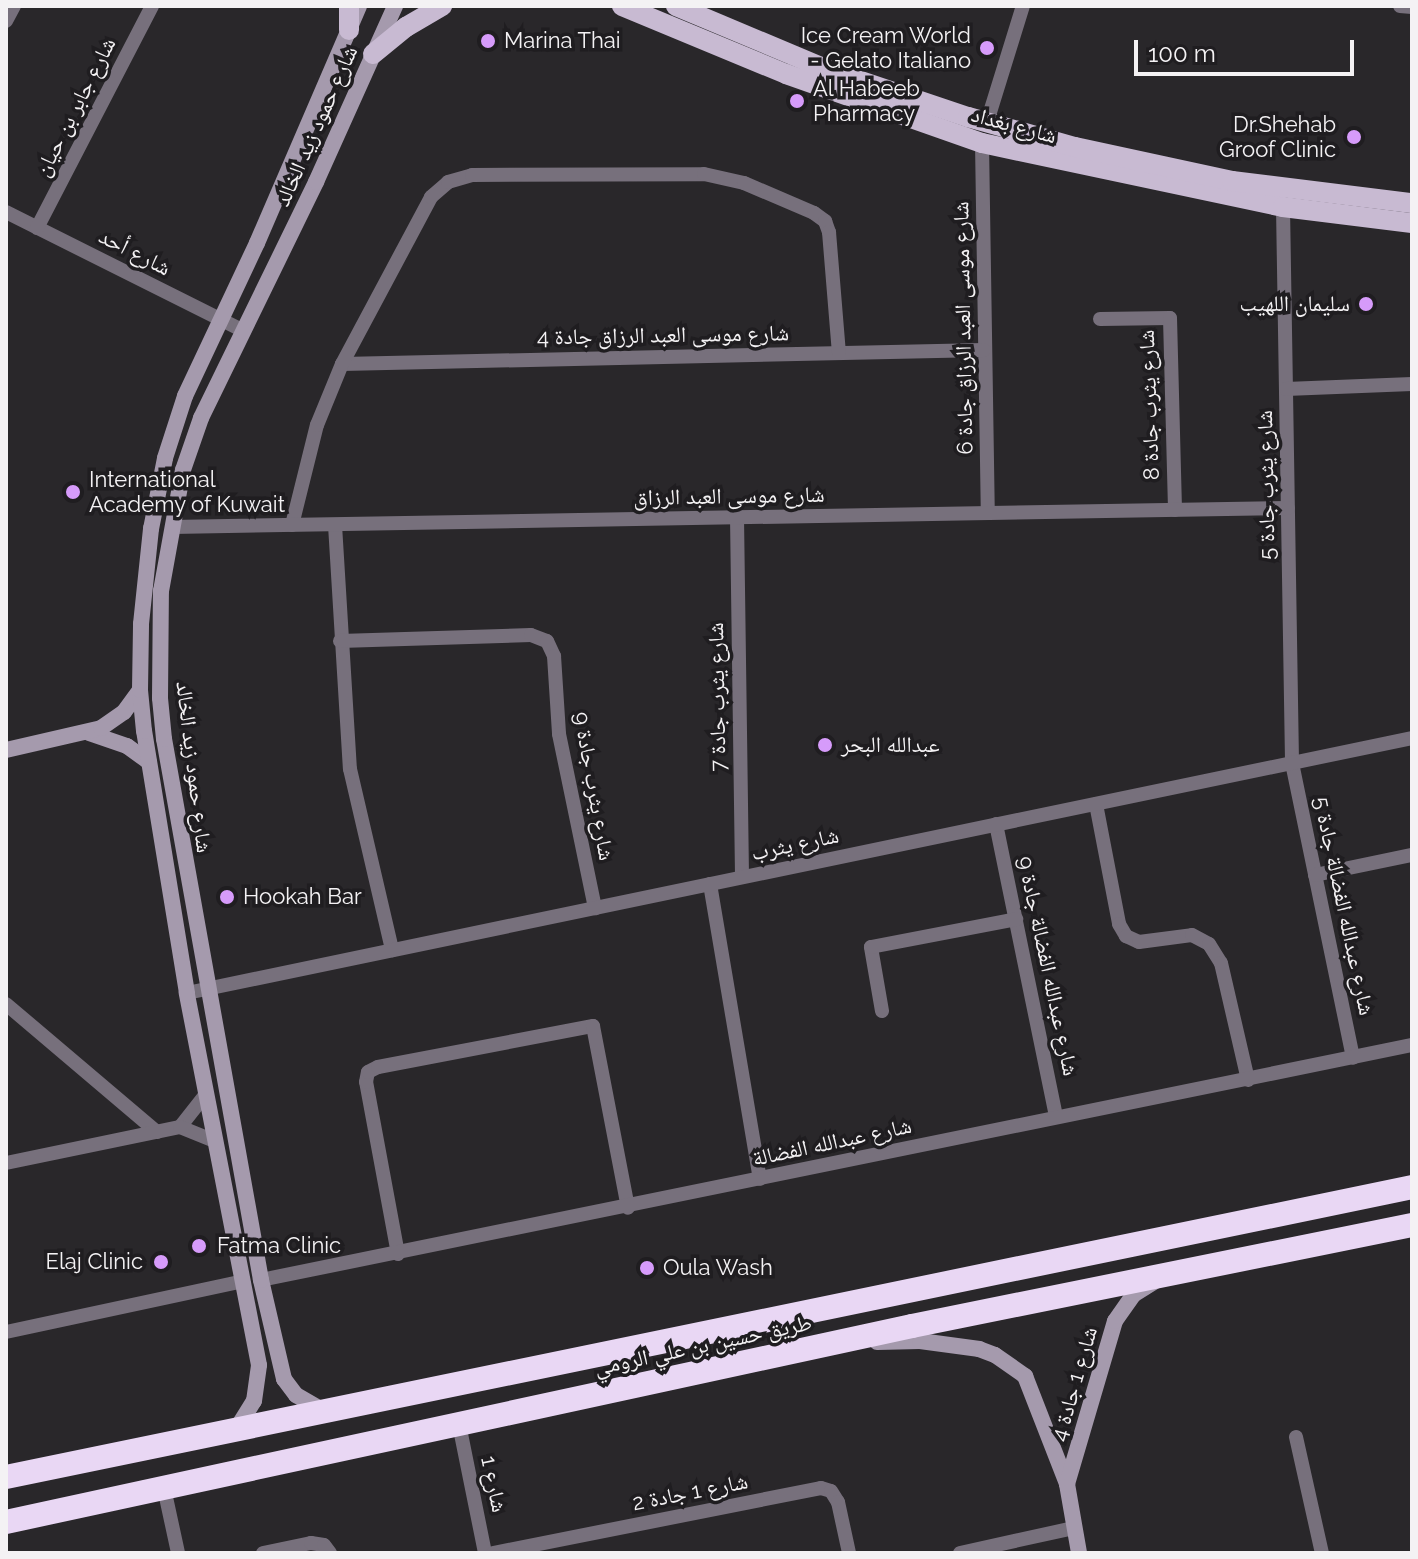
<!DOCTYPE html>
<meta charset="utf-8">
<style>
body{margin:0}
#map{position:relative;width:1418px;height:1559px;overflow:hidden;background:#29272a;font-family:Raleway,"Noto Naskh Arabic",sans-serif}
div>[style]{position:absolute}
[style*='--x']{left:calc(var(--x)*1px);top:calc(var(--y)*1px);width:calc(var(--w)*1px);rotate:calc(var(--a)*1deg)}
.street>*{height:14px;margin:-7px;padding:0 7px;transform-origin:7px;border-radius:7px;background:#77707c}
.secondary>*{height:16px;margin:-8px;padding:0 8px;transform-origin:8px;border-radius:8px;background:#a59aad}
.primary>*{height:20px;margin:-10px;padding:0 10px;transform-origin:10px;border-radius:10px;background:#c8bad2}
.highway>*{height:24px;margin:-12px;padding:0 12px;transform-origin:12px;border-radius:12px;background:#e9d7f4}
.dots>*{width:22px;height:22px;translate:-50% -50%;box-sizing:border-box;border:4px solid #1f1d20;border-radius:50%}
span{translate:-50% -50%;white-space:nowrap;text-align:center;line-height:1.15;-webkit-text-stroke:7px #1f1d20;paint-order:stroke}
.poi-label{font-size:22px;color:#f4f2f4}
.right{translate:-100% -50%;text-align:right}
.left{translate:0 -50%;text-align:left}
.street-label{font-size:22px;color:#f4f2f4}
.frame{position:absolute;inset:0;border:8px solid #f4f2f4;pointer-events:none}
.scale{position:absolute;left:1134px;top:40px;width:220px;height:36px;box-sizing:border-box;border:4px solid #f4f2f4;border-top:0;padding-left:10px;font-size:24px;line-height:28px;white-space:nowrap;color:#f4f2f4;-webkit-text-stroke:6px #1f1d20;paint-order:stroke}
</style>
<div id="map">
<div class="street">
<div style="--x:1400;--y:6;--w:12;--a:5"></div>
<div style="--x:6;--y:21;--w:17;--a:-62"></div>
<div style="--x:987;--y:122;--w:121;--a:-72.8"></div>
<div style="--x:982;--y:143;--w:370;--a:89.1"></div>
<div style="--x:1283;--y:207;--w:556;--a:89.07"></div>
<div style="--x:1292;--y:763;--w:301;--a:78.3"></div>
<div style="--x:6;--y:212;--w:266;--a:26.6"></div>
<div style="--x:37;--y:228;--w:250;--a:-62.6"></div>
<div style="--x:1100;--y:319;--w:70;--a:-0.8"></div>
<div style="--x:1170;--y:318;--w:192;--a:88.5"></div>
<div style="--x:342;--y:364;--w:642;--a:-1.25"></div>
<div style="--x:1286;--y:389;--w:126;--a:-2.3"></div>
<div style="--x:737;--y:517;--w:360;--a:89.2"></div>
<div style="--x:292;--y:525;--w:103;--a:-76"></div>
<div style="--x:317;--y:425;--w:66;--a:-67.7"></div>
<div style="--x:342;--y:364;--w:189;--a:-61.9"></div>
<div style="--x:431;--y:197;--w:23;--a:-41"></div>
<div style="--x:448;--y:182;--w:25;--a:-16"></div>
<div style="--x:472;--y:175;--w:232;--a:-0.2"></div>
<div style="--x:704;--y:174;--w:41;--a:12.7"></div>
<div style="--x:744;--y:183;--w:76;--a:23.2"></div>
<div style="--x:814;--y:213;--w:14;--a:36"></div>
<div style="--x:825;--y:221;--w:12;--a:70"></div>
<div style="--x:829;--y:232;--w:121;--a:85.3"></div>
<div style="--x:335;--y:525;--w:244;--a:86.5"></div>
<div style="--x:350;--y:769;--w:186;--a:76.9"></div>
<div style="--x:172;--y:527;--w:1116;--a:-0.98"></div>
<div style="--x:340;--y:641;--w:191;--a:-1.8"></div>
<div style="--x:531;--y:635;--w:17;--a:21"></div>
<div style="--x:547;--y:641;--w:17;--a:65"></div>
<div style="--x:554;--y:656;--w:78;--a:86.3"></div>
<div style="--x:559;--y:734;--w:178;--a:78.3"></div>
<div style="--x:1096;--y:804;--w:122;--a:79.1"></div>
<div style="--x:1119;--y:924;--w:14;--a:60"></div>
<div style="--x:1126;--y:936;--w:14;--a:25"></div>
<div style="--x:1139;--y:942;--w:53;--a:-7.5"></div>
<div style="--x:1192;--y:935;--w:19;--a:28"></div>
<div style="--x:1209;--y:944;--w:22;--a:58"></div>
<div style="--x:1221;--y:963;--w:120;--a:77"></div>
<div style="--x:996;--y:824;--w:299;--a:78.4"></div>
<div style="--x:1315;--y:875;--w:99;--a:-11.7"></div>
<div style="--x:710;--y:884;--w:299;--a:80.4"></div>
<div style="--x:187;--y:993;--w:1251;--a:-11.76"></div>
<div style="--x:6;--y:1004;--w:198;--a:40.3"></div>
<div style="--x:882;--y:1011;--w:65;--a:-99.8"></div>
<div style="--x:871;--y:947;--w:148;--a:-10.9"></div>
<div style="--x:180;--y:1127;--w:42;--a:-51.8"></div>
<div style="--x:6;--y:1163;--w:178;--a:-11.7"></div>
<div style="--x:180;--y:1127;--w:38;--a:22"></div>
<div style="--x:398;--y:1254;--w:175;--a:-100.5"></div>
<div style="--x:366;--y:1082;--w:10;--a:-79"></div>
<div style="--x:368;--y:1072;--w:11;--a:-27"></div>
<div style="--x:378;--y:1067;--w:219;--a:-10.8"></div>
<div style="--x:593;--y:1026;--w:185;--a:79.1"></div>
<div style="--x:261;--y:1280;--w:1175;--a:-11.54"></div>
<div style="--x:6;--y:1332;--w:242;--a:-12.1"></div>
<div style="--x:459;--y:1424;--w:132;--a:78.6"></div>
<div style="--x:1296;--y:1437;--w:119;--a:77.4"></div>
<div style="--x:164;--y:1488;--w:66;--a:77.8"></div>
<div style="--x:263;--y:1553;--w:49;--a:-11.8"></div>
<div style="--x:311;--y:1543;--w:13;--a:9"></div>
<div style="--x:324;--y:1545;--w:10;--a:53"></div>
<div style="--x:493;--y:1553;--w:334;--a:-11.2"></div>
<div style="--x:821;--y:1488;--w:10;--a:17"></div>
<div style="--x:831;--y:1491;--w:13;--a:58"></div>
<div style="--x:838;--y:1502;--w:52;--a:77.8"></div>
<div style="--x:960;--y:1553;--w:117;--a:-12.4"></div>
</div>
<div class="secondary">
<div style="--x:89;--y:733;--w:40;--a:18.9"></div>
<div style="--x:127;--y:746;--w:27;--a:36"></div>
<div style="--x:6;--y:750;--w:98;--a:-13"></div>
<div style="--x:101;--y:728;--w:28;--a:-35"></div>
<div style="--x:124;--y:712;--w:27;--a:-54"></div>
<div style="--x:877;--y:1342;--w:43;--a:-1.3"></div>
<div style="--x:920;--y:1341;--w:60;--a:7.7"></div>
<div style="--x:979;--y:1349;--w:17;--a:21"></div>
<div style="--x:995;--y:1355;--w:37;--a:35"></div>
<div style="--x:1025;--y:1376;--w:116;--a:68.7"></div>
<div style="--x:1067;--y:1484;--w:70;--a:80.1"></div>
<div style="--x:322;--y:1410;--w:30;--a:-150"></div>
<div style="--x:296;--y:1395;--w:20;--a:-127"></div>
<div style="--x:284;--y:1379;--w:102;--a:-103.1"></div>
<div style="--x:261;--y:1280;--w:550;--a:-100.16"></div>
<div style="--x:164;--y:739;--w:41;--a:-95.6"></div>
<div style="--x:160;--y:698;--w:107;--a:-89.5"></div>
<div style="--x:161;--y:591;--w:123;--a:-79.7"></div>
<div style="--x:183;--y:470;--w:55;--a:-70.9"></div>
<div style="--x:201;--y:418;--w:263;--a:-64"></div>
<div style="--x:316;--y:182;--w:193;--a:-65.8"></div>
<div style="--x:237;--y:1428;--w:32;--a:-58"></div>
<div style="--x:254;--y:1401;--w:36;--a:-82"></div>
<div style="--x:259;--y:1365;--w:379;--a:-101"></div>
<div style="--x:187;--y:993;--w:266;--a:-99.3"></div>
<div style="--x:144;--y:731;--w:41;--a:-95.6"></div>
<div style="--x:140;--y:690;--w:66;--a:-89.1"></div>
<div style="--x:141;--y:624;--w:96;--a:-84"></div>
<div style="--x:151;--y:529;--w:72;--a:-78.8"></div>
<div style="--x:165;--y:458;--w:65;--a:-72.1"></div>
<div style="--x:185;--y:396;--w:169;--a:-64.8"></div>
<div style="--x:257;--y:243;--w:258;--a:-66.7"></div>
<div style="--x:1067;--y:1484;--w:170;--a:-73.6"></div>
<div style="--x:1115;--y:1321;--w:32;--a:-55"></div>
<div style="--x:1133;--y:1295;--w:25;--a:-32"></div>
</div>
<div class="primary">
<div style="--x:622;--y:6;--w:178;--a:22.5"></div>
<div style="--x:786;--y:74;--w:208;--a:19.4"></div>
<div style="--x:982;--y:143;--w:308;--a:12"></div>
<div style="--x:1283;--y:207;--w:130;--a:7.1"></div>
<div style="--x:676;--y:6;--w:165;--a:22.8"></div>
<div style="--x:828;--y:70;--w:148;--a:18.6"></div>
<div style="--x:968;--y:117;--w:111;--a:15.7"></div>
<div style="--x:1075;--y:147;--w:161;--a:12.2"></div>
<div style="--x:1232;--y:181;--w:181;--a:7"></div>
<div style="--x:349;--y:30;--w:24;--a:-90"></div>
<div style="--x:373;--y:54;--w:43;--a:-39.3"></div>
<div style="--x:406;--y:27;--w:42;--a:-30.3"></div>
</div>
<div class="highway">
<div style="--x:6;--y:1477;--w:1436;--a:-11.65"></div>
<div style="--x:6;--y:1522;--w:927;--a:-12.21"></div>
<div style="--x:912;--y:1326;--w:510;--a:-11.42"></div>
</div>
<div class="dots">
<div style="left:488px;top:41px;background:#d69bfa"></div>
<div style="left:987px;top:48px;background:#d69bfa"></div>
<div style="left:797px;top:101px;background:#d69bfa"></div>
<div style="left:1354px;top:137px;background:#d69bfa"></div>
<div style="left:1366px;top:304px;background:#d69bfa"></div>
<div style="left:73px;top:492px;background:#d69bfa"></div>
<div style="left:825px;top:745px;background:#d69bfa"></div>
<div style="left:227px;top:897px;background:#d69bfa"></div>
<div style="left:199px;top:1246px;background:#d69bfa"></div>
<div style="left:161px;top:1262px;background:#d69bfa"></div>
<div style="left:647px;top:1268px;background:#d69bfa"></div>
</div>
<div class="poi-label">
<span class="right" style="left:971px;top:48px">Ice Cream World<br>- Gelato Italiano</span>
<span class="left" style="left:504px;top:41px">Marina Thai</span>
<span class="left" style="left:813px;top:101px">Al Habeeb<br>Pharmacy</span>
<span class="right" style="left:1336px;top:137px">Dr.Shehab<br>Groof Clinic</span>
<span class="right" style="left:1350px;top:304px">سليمان اللهيب</span>
<span class="left" style="left:89px;top:492px">International<br>Academy of Kuwait</span>
<span class="left" style="left:841px;top:745px">عبدالله البحر</span>
<span class="left" style="left:243px;top:897px">Hookah Bar</span>
<span class="left" style="left:217px;top:1246px">Fatma Clinic</span>
<span class="right" style="left:143px;top:1262px">Elaj Clinic</span>
<span class="left" style="left:663px;top:1268px">Oula Wash</span>
</div>
<div class="street-label">
<span style="left:75px;top:107px;rotate:-63deg">شارع جابر بن حيان</span>
<span style="left:1014px;top:125px;rotate:15deg">شارع بغداد</span>
<span style="left:316px;top:126px;rotate:-66deg">شارع حمود زيد الخالد</span>
<span style="left:135px;top:252px;rotate:27deg">شارع أحد</span>
<span style="left:963px;top:328px;rotate:-91deg">شارع موسى العبد الرزاق جادة 6</span>
<span style="left:663px;top:335px;rotate:-1deg">شارع موسى العبد الرزاق جادة 4</span>
<span style="left:1149px;top:405px;rotate:-92deg">شارع يثرب جادة 8</span>
<span style="left:1266px;top:485px;rotate:-91deg">شارع يثرب جادة 5</span>
<span style="left:729px;top:496px;rotate:-1deg">شارع موسى العبد الرزاق</span>
<span style="left:717px;top:697px;rotate:-91deg">شارع يثرب جادة 7</span>
<span style="left:194px;top:767px;rotate:83deg">شارع حمود زيد الخالد</span>
<span style="left:594px;top:786px;rotate:80deg">شارع يثرب جادة 9</span>
<span style="left:795px;top:844px;rotate:-12deg">شارع يثرب</span>
<span style="left:1344px;top:906px;rotate:78deg">شارع عبدالله الفضالة جادة 5</span>
<span style="left:1048px;top:966px;rotate:78deg">شارع عبدالله الفضالة جادة 9</span>
<span style="left:832px;top:1142px;rotate:-12deg">شارع عبدالله الفضالة</span>
<span style="left:703px;top:1345px;rotate:-12deg">طريق حسين بن علي الرومي</span>
<span style="left:1074px;top:1384px;rotate:-74deg">شارع 1 جادة 4</span>
<span style="left:494px;top:1484px;rotate:78deg">شارع 1</span>
<span style="left:690px;top:1492px;rotate:-11deg">شارع 1 جادة 2</span>
</div>
<div class="frame"></div>
<div class="scale">100 m</div>
</div>
